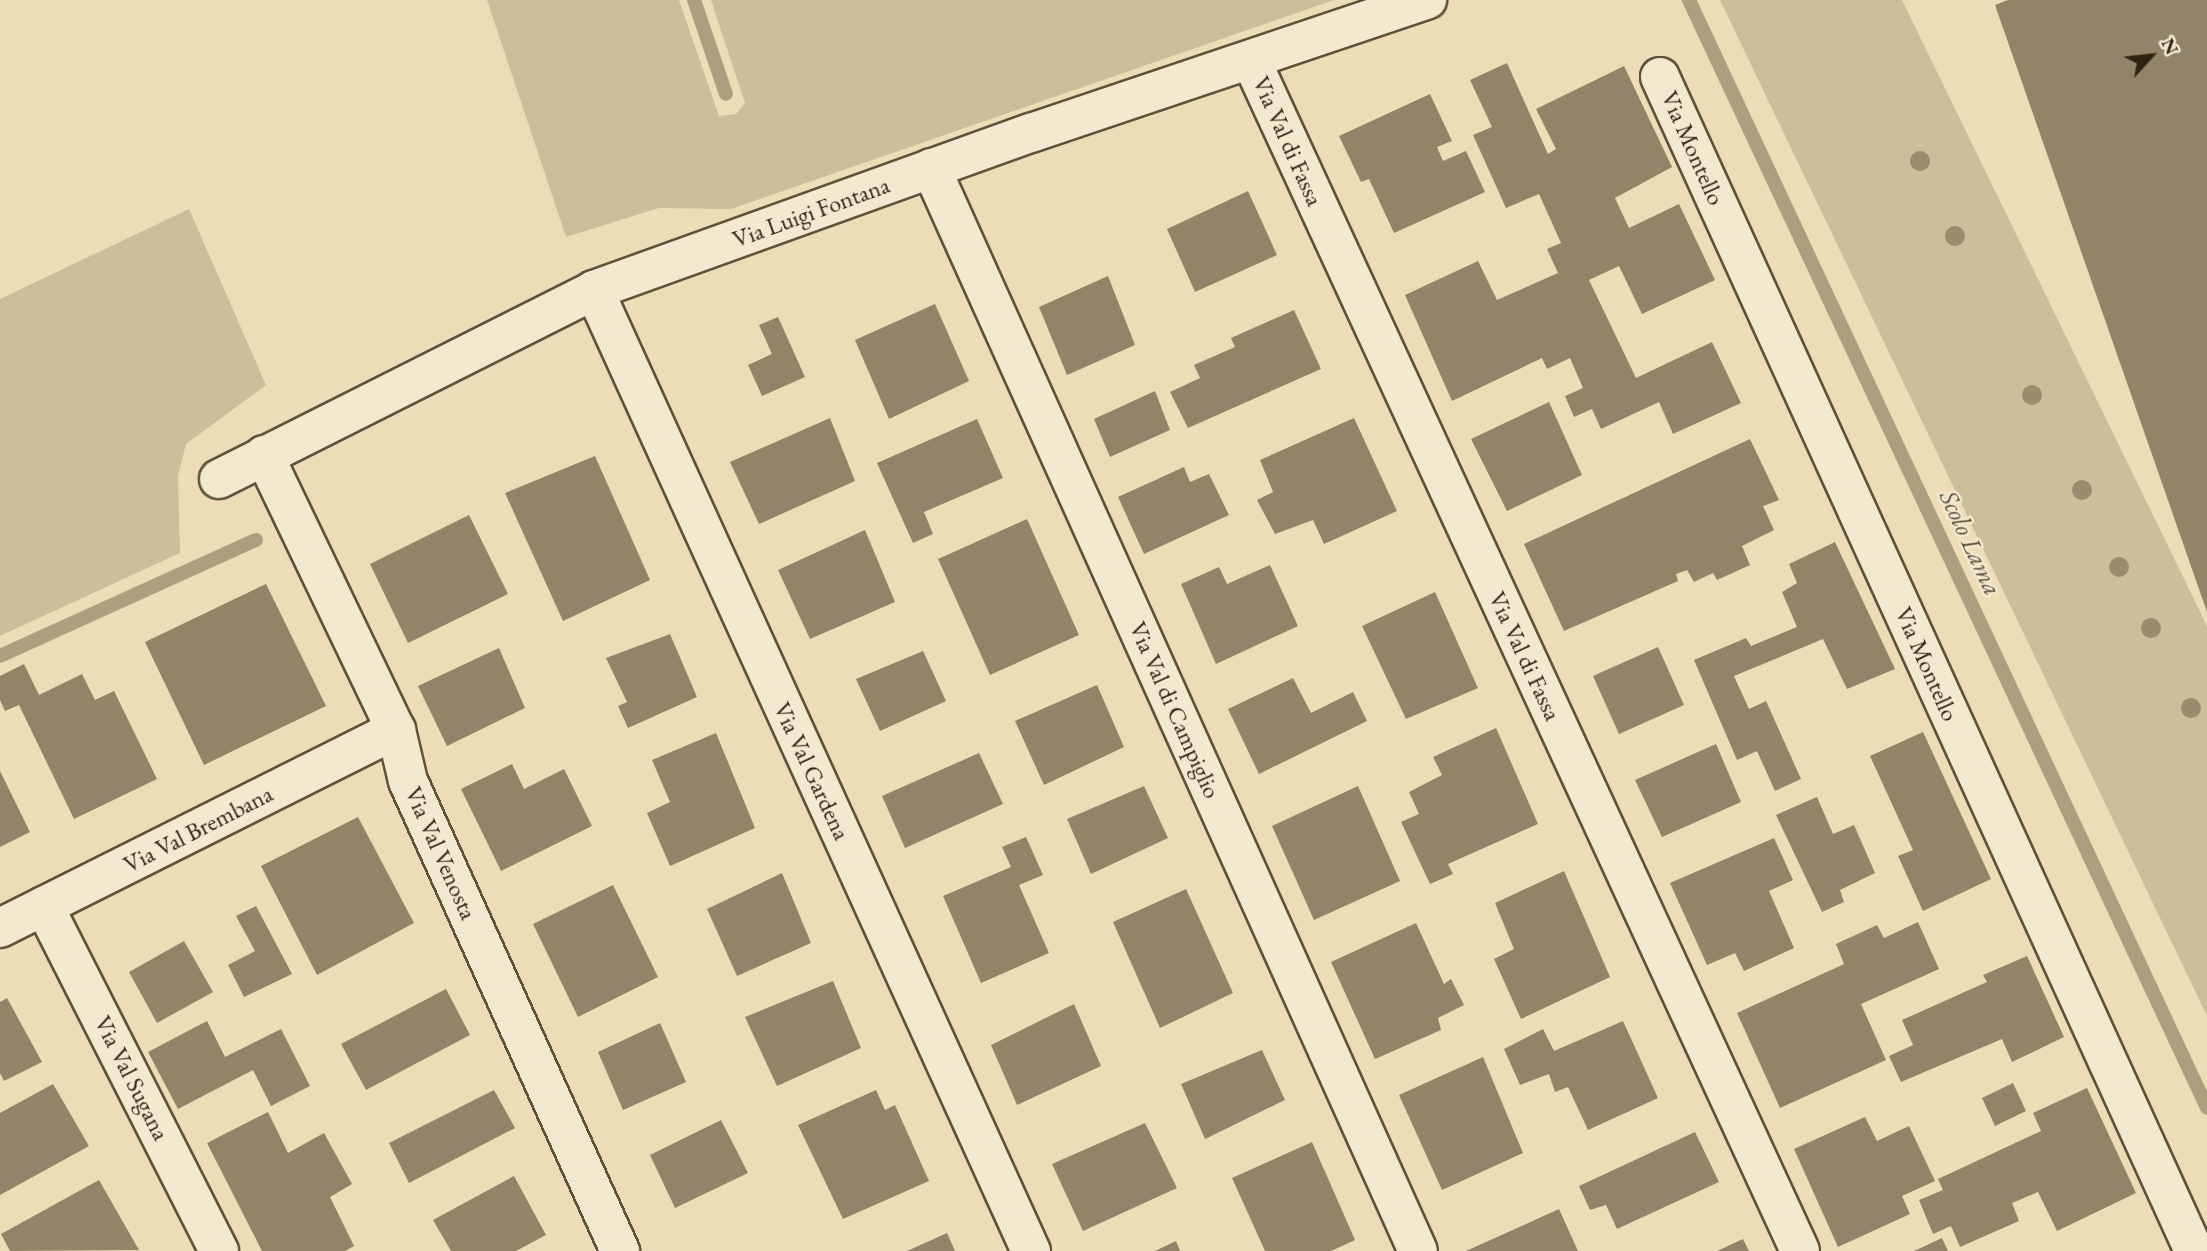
<!DOCTYPE html>
<style>
body{margin:0}
#map{position:relative;width:2207px;height:1251px;overflow:hidden;background:#ecddb7;font-family:"EB Garamond",serif}
div>[style]{position:absolute}
[style*='--x']{left:calc(var(--x)*1px);top:calc(var(--y)*1px);width:calc(var(--w)*1px);rotate:calc(var(--a)*1deg)}
.green>*{inset:0;background:#ccbd9b}
.stream>*{height:14px;margin:-7px;padding:0 7px;transform-origin:7px;border-radius:7px;background:#ac9e7f}
.building>*{inset:0;background:#928468}
.roads{filter:drop-shadow(2px 0 #5f523b) drop-shadow(-2px 0 #5f523b) drop-shadow(0 2px #5f523b) drop-shadow(0 -2px #5f523b)}
.minor>*{height:38px;margin:-19px;padding:0 19px;transform-origin:19px;border-radius:19px;background:#f3e9d0}
.trees>*{width:20px;height:20px;margin:-10px;border-radius:50%;background:#9a8c6f}
span{translate:-50% -50%;white-space:nowrap;text-align:center;line-height:1.15;-webkit-text-stroke:5px #f3e9d0;paint-order:stroke}
.street-label{font-size:24px;color:#302312}
.water-label{font-size:26px;color:#5b4e38;font-style:italic}
.north{position:absolute;left:2116px;top:21px;width:70px;height:70px;-webkit-text-stroke:5px #f3e9d0;paint-order:stroke;rotate:63deg;font-size:19px;font-weight:700;line-height:28px;text-align:center;color:#302312}
.north::after{content:'';display:block;margin:auto;width:24px;height:32px;background:#302312;clip-path:polygon(50% 0,100% 100%,50% 72%,0 100%)}
</style>
<div id="map">
<div class="green">
<div style="clip-path:polygon(487px 0,679px 0,719px 116px,736px 114px,745px 103px,711px 0,1334px 0,731px 209px,659px 208px,566px 237px)"></div>
<div style="clip-path:polygon(1720px 0,1902px 0,2207px 626px,2207px 1016px)"></div>
<div style="clip-path:polygon(189px 209px,266px 385px,186px 444px,178px 476px,180px 553px,0 636px,0 299px)"></div>
</div>
<div class="stream">
<div style="--x:694;--y:0;--w:99;--a:71.2"></div>
<div style="--x:1689;--y:0;--w:1223;--a:64.94"></div>
<div style="--x:0;--y:656;--w:281;--a:-24.4"></div>
</div>
<div class="building">
<div style="clip-path:polygon(2008px 0,2207px 0,2207px 612px,1995px 5px)"></div>
<div style="clip-path:polygon(1507px 63px,1548px 154px,1556px 149px,1536px 109px,1624px 66px,1672px 167px,1615px 198px,1629px 228px,1679px 204px,1715px 280px,1642px 314px,1619px 266px,1589px 280px,1636px 378px,1712px 342px,1741px 403px,1673px 434px,1659px 402px,1601px 429px,1592px 409px,1574px 417px,1565px 396px,1583px 388px,1570px 358px,1547px 369px,1542px 358px,1452px 401px,1405px 295px,1478px 261px,1497px 300px,1558px 273px,1547px 249px,1561px 243px,1539px 194px,1506px 208px,1473px 135px,1492px 127px,1470px 80px)"></div>
<div style="clip-path:polygon(1430px 94px,1452px 141px,1437px 147px,1443px 161px,1466px 151px,1485px 192px,1394px 233px,1369px 179px,1361px 182px,1339px 136px)"></div>
<div style="clip-path:polygon(1248px 191px,1277px 255px,1195px 292px,1167px 229px)"></div>
<div style="clip-path:polygon(1108px 276px,1135px 345px,1067px 375px,1039px 307px)"></div>
<div style="clip-path:polygon(935px 304px,969px 381px,889px 419px,855px 340px)"></div>
<div style="clip-path:polygon(1294px 310px,1321px 369px,1188px 428px,1170px 392px,1200px 378px,1194px 365px,1235px 347px,1231px 338px)"></div>
<div style="clip-path:polygon(778px 317px,805px 377px,762px 396px,748px 365px,772px 354px,759px 325px)"></div>
<div style="clip-path:polygon(1155px 391px,1170px 430px,1110px 457px,1094px 419px)"></div>
<div style="clip-path:polygon(1549px 402px,1582px 475px,1507px 511px,1471px 439px)"></div>
<div style="clip-path:polygon(830px 418px,855px 481px,759px 524px,730px 462px)"></div>
<div style="clip-path:polygon(1354px 418px,1397px 511px,1324px 544px,1313px 520px,1275px 534px,1257px 500px,1273px 492px,1260px 460px)"></div>
<div style="clip-path:polygon(977px 419px,1003px 478px,924px 512px,933px 534px,913px 543px,877px 463px)"></div>
<div style="clip-path:polygon(1750px 439px,1779px 500px,1763px 506px,1774px 530px,1742px 546px,1750px 565px,1717px 580px,1713px 573px,1694px 582px,1687px 570px,1676px 574px,1678px 581px,1564px 631px,1524px 544px)"></div>
<div style="clip-path:polygon(595px 456px,650px 580px,563px 621px,505px 493px)"></div>
<div style="clip-path:polygon(1184px 467px,1190px 482px,1209px 474px,1229px 515px,1144px 554px,1118px 497px)"></div>
<div style="clip-path:polygon(469px 515px,508px 594px,408px 643px,370px 564px)"></div>
<div style="clip-path:polygon(1027px 519px,1079px 635px,990px 675px,938px 559px)"></div>
<div style="clip-path:polygon(865px 530px,895px 602px,810px 639px,778px 570px)"></div>
<div style="clip-path:polygon(1835px 542px,1895px 669px,1847px 689px,1823px 639px,1734px 676px,1749px 709px,1766px 701px,1801px 779px,1775px 791px,1757px 751px,1737px 760px,1694px 660px,1746px 638px,1751px 646px,1797px 627px,1782px 592px,1797px 583px,1789px 564px)"></div>
<div style="clip-path:polygon(1270px 565px,1298px 626px,1216px 664px,1181px 584px,1219px 567px,1227px 584px)"></div>
<div style="clip-path:polygon(266px 584px,326px 706px,204px 765px,145px 642px)"></div>
<div style="clip-path:polygon(1435px 592px,1478px 688px,1406px 719px,1362px 626px)"></div>
<div style="clip-path:polygon(670px 634px,697px 697px,628px 728px,618px 706px,627px 702px,606px 658px)"></div>
<div style="clip-path:polygon(1658px 647px,1684px 705px,1619px 734px,1593px 676px)"></div>
<div style="clip-path:polygon(499px 648px,525px 708px,447px 746px,418px 686px)"></div>
<div style="clip-path:polygon(923px 651px,946px 701px,880px 731px,856px 679px)"></div>
<div style="clip-path:polygon(24px 664px,39px 695px,82px 674px,95px 700px,114px 691px,157px 779px,74px 819px,19px 705px,5px 711px,0 700px,0 676px)"></div>
<div style="clip-path:polygon(1293px 678px,1311px 713px,1353px 692px,1367px 721px,1259px 774px,1228px 709px)"></div>
<div style="clip-path:polygon(1097px 685px,1124px 747px,1044px 785px,1015px 721px)"></div>
<div style="clip-path:polygon(1496px 728px,1538px 824px,1448px 864px,1453px 874px,1430px 884px,1401px 822px,1419px 814px,1409px 792px,1442px 775px,1433px 757px)"></div>
<div style="clip-path:polygon(1923px 732px,1991px 879px,1923px 911px,1898px 856px,1913px 850px,1870px 756px)"></div>
<div style="clip-path:polygon(716px 733px,755px 828px,670px 866px,647px 813px,670px 802px,652px 760px)"></div>
<div style="clip-path:polygon(1716px 744px,1741px 802px,1662px 837px,1635px 780px)"></div>
<div style="clip-path:polygon(979px 753px,1003px 804px,905px 848px,882px 796px)"></div>
<div style="clip-path:polygon(512px 764px,524px 789px,564px 769px,592px 826px,501px 871px,461px 789px)"></div>
<div style="clip-path:polygon(0 771px,30px 832px,0 847px)"></div>
<div style="clip-path:polygon(1144px 786px,1168px 838px,1091px 874px,1067px 819px)"></div>
<div style="clip-path:polygon(1358px 786px,1400px 881px,1314px 920px,1272px 826px)"></div>
<div style="clip-path:polygon(1817px 797px,1833px 834px,1854px 825px,1875px 873px,1840px 890px,1844px 902px,1822px 912px,1776px 815px)"></div>
<div style="clip-path:polygon(358px 817px,414px 923px,317px 975px,261px 866px)"></div>
<div style="clip-path:polygon(1026px 837px,1043px 875px,1019px 885px,1049px 953px,981px 983px,943px 896px,1011px 867px,1002px 847px)"></div>
<div style="clip-path:polygon(1774px 838px,1793px 880px,1769px 891px,1794px 948px,1744px 971px,1735px 953px,1707px 965px,1670px 883px)"></div>
<div style="clip-path:polygon(1564px 871px,1610px 977px,1521px 1019px,1494px 959px,1514px 949px,1495px 903px)"></div>
<div style="clip-path:polygon(782px 873px,811px 943px,737px 976px,707px 909px)"></div>
<div style="clip-path:polygon(613px 885px,658px 977px,578px 1017px,533px 924px)"></div>
<div style="clip-path:polygon(1186px 889px,1233px 993px,1160px 1028px,1113px 922px)"></div>
<div style="clip-path:polygon(256px 906px,292px 974px,244px 997px,228px 965px,255px 951px,236px 916px)"></div>
<div style="clip-path:polygon(1918px 922px,1939px 969px,1861px 1004px,1886px 1060px,1780px 1108px,1737px 1013px,1844px 964px,1836px 944px,1877px 925px,1884px 938px)"></div>
<div style="clip-path:polygon(1416px 923px,1444px 984px,1451px 979px,1464px 1005px,1438px 1018px,1441px 1030px,1375px 1059px,1331px 962px)"></div>
<div style="clip-path:polygon(184px 941px,213px 992px,157px 1023px,129px 972px)"></div>
<div style="clip-path:polygon(2027px 956px,2064px 1037px,2012px 1062px,2002px 1039px,1901px 1082px,1889px 1056px,1913px 1045px,1902px 1020px,1987px 982px,1983px 975px)"></div>
<div style="clip-path:polygon(833px 981px,861px 1048px,777px 1086px,745px 1017px)"></div>
<div style="clip-path:polygon(446px 989px,470px 1035px,366px 1090px,341px 1044px)"></div>
<div style="clip-path:polygon(7px 998px,42px 1062px,4px 1081px,0 1073px,0 1002px)"></div>
<div style="clip-path:polygon(1074px 1004px,1101px 1066px,1017px 1105px,991px 1045px)"></div>
<div style="clip-path:polygon(207px 1021px,225px 1057px,281px 1029px,310px 1086px,271px 1106px,253px 1070px,178px 1109px,148px 1052px)"></div>
<div style="clip-path:polygon(1623px 1021px,1658px 1098px,1588px 1130px,1568px 1087px,1555px 1092px,1549px 1074px,1520px 1085px,1504px 1049px,1543px 1029px,1554px 1051px)"></div>
<div style="clip-path:polygon(660px 1023px,686px 1082px,623px 1110px,598px 1052px)"></div>
<div style="clip-path:polygon(1262px 1050px,1285px 1100px,1205px 1139px,1181px 1084px)"></div>
<div style="clip-path:polygon(1483px 1057px,1523px 1153px,1442px 1190px,1399px 1095px)"></div>
<div style="clip-path:polygon(2013px 1083px,2026px 1111px,1995px 1126px,1982px 1098px)"></div>
<div style="clip-path:polygon(53px 1084px,89px 1146px,0 1195px,0 1113px)"></div>
<div style="clip-path:polygon(2087px 1088px,2136px 1193px,2057px 1231px,2038px 1192px,2012px 1203px,2019px 1221px,1960px 1247px,1951px 1226px,1933px 1234px,1919px 1200px,1943px 1190px,1938px 1179px,2041px 1131px,2033px 1113px)"></div>
<div style="clip-path:polygon(494px 1090px,515px 1128px,409px 1183px,389px 1143px)"></div>
<div style="clip-path:polygon(876px 1090px,885px 1110px,895px 1105px,929px 1181px,843px 1219px,798px 1125px)"></div>
<div style="clip-path:polygon(268px 1112px,288px 1153px,324px 1133px,352px 1184px,330px 1197px,354px 1246px,345px 1251px,262px 1251px,207px 1143px)"></div>
<div style="clip-path:polygon(1865px 1117px,1877px 1141px,1909px 1126px,1935px 1181px,1902px 1196px,1910px 1214px,1838px 1247px,1794px 1149px)"></div>
<div style="clip-path:polygon(721px 1120px,748px 1173px,675px 1208px,650px 1155px)"></div>
<div style="clip-path:polygon(1145px 1123px,1177px 1188px,1083px 1231px,1052px 1164px)"></div>
<div style="clip-path:polygon(1695px 1132px,1719px 1182px,1617px 1229px,1606px 1205px,1590px 1210px,1579px 1186px)"></div>
<div style="clip-path:polygon(1312px 1142px,1355px 1240px,1331px 1251px,1265px 1251px,1232px 1178px)"></div>
<div style="clip-path:polygon(514px 1176px,546px 1235px,516px 1251px,451px 1251px,433px 1220px)"></div>
<div style="clip-path:polygon(99px 1180px,139px 1250px,10px 1251px,1px 1234px)"></div>
<div style="clip-path:polygon(1559px 1209px,1578px 1251px,1466px 1251px,1526px 1224px)"></div>
<div style="clip-path:polygon(947px 1233px,955px 1251px,907px 1251px)"></div>
<div style="clip-path:polygon(1942px 1238px,1948px 1251px,1914px 1251px)"></div>
<div style="clip-path:polygon(1743px 1239px,1749px 1251px,1717px 1251px)"></div>
<div style="clip-path:polygon(1176px 1241px,1180px 1251px,1155px 1251px)"></div>
</div>
<div class="roads">
<div class="minor">
<div style="--x:1251;--y:60;--w:1311;--a:65.25"></div>
<div style="--x:1660;--y:77;--w:1290;--a:65.54"></div>
<div style="--x:931;--y:168;--w:1187;--a:65.79"></div>
<div style="--x:594;--y:290;--w:1056;--a:65.55"></div>
<div style="--x:264;--y:455;--w:305;--a:64.4"></div>
<div style="--x:396;--y:730;--w:52;--a:76.8"></div>
<div style="--x:408;--y:781;--w:516;--a:65.72"></div>
<div style="--x:219;--y:479;--w:420;--a:-26.7"></div>
<div style="--x:594;--y:290;--w:464;--a:-19.8"></div>
<div style="--x:1031;--y:133;--w:418;--a:-18.6"></div>
<div style="--x:44;--y:906;--w:387;--a:63.1"></div>
<div style="--x:0;--y:928;--w:443;--a:-26.6"></div>
</div>
</div>
<div class="trees">
<div style="left:1920px;top:161px"></div>
<div style="left:1955px;top:236px"></div>
<div style="left:2032px;top:395px"></div>
<div style="left:2082px;top:490px"></div>
<div style="left:2119px;top:567px"></div>
<div style="left:2151px;top:628px"></div>
<div style="left:2191px;top:708px"></div>
</div>
<div class="street-label">
<span style="left:1288px;top:141px;rotate:66deg">Via Val di Fassa</span>
<span style="left:1693px;top:148px;rotate:66deg">Via Montello</span>
<span style="left:811px;top:212px;rotate:-20deg">Via Luigi Fontana</span>
<span style="left:1525px;top:656px;rotate:65deg">Via Val di Fassa</span>
<span style="left:1927px;top:664px;rotate:66deg">Via Montello</span>
<span style="left:1175px;top:710px;rotate:66deg">Via Val di Campiglio</span>
<span style="left:812px;top:771px;rotate:65deg">Via Val Gardena</span>
<span style="left:198px;top:829px;rotate:-27deg">Via Val Brembana</span>
<span style="left:441px;top:853px;rotate:66deg">Via Val Venosta</span>
<span style="left:132px;top:1078px;rotate:63deg">Via Val Sugana</span>
</div>
<div class="water-label">
<span style="left:1970px;top:543px;rotate:65deg">Scolo Lama</span>
</div>
<div class="north">N</div>
</div>
